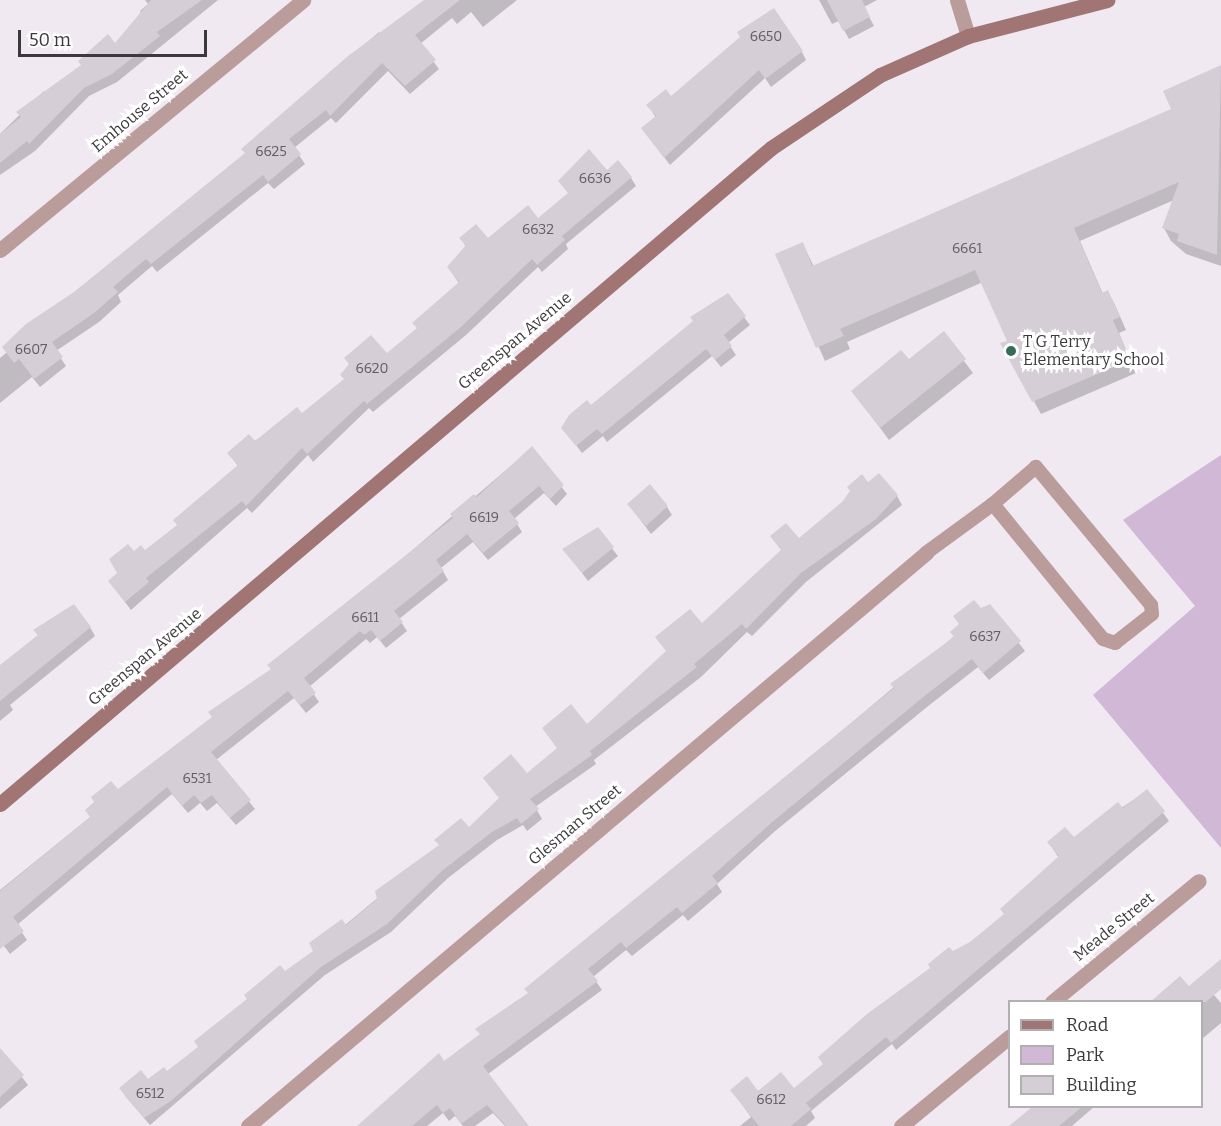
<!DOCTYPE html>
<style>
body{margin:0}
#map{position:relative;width:1221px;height:1126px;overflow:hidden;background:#f0e9f2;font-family:Bitter,serif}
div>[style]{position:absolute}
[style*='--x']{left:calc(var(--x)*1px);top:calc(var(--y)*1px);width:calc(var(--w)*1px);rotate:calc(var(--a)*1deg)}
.green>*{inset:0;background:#d0b8d6}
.shadow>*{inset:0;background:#0003}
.building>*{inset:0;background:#d5ced7}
.lane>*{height:14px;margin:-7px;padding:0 7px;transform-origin:7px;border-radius:7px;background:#ba9c9a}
.street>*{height:15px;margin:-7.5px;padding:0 7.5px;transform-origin:7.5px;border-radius:7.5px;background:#ba9c9a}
.secondary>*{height:15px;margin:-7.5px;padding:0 7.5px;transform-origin:7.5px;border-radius:7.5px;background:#a07573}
.dots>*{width:16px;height:16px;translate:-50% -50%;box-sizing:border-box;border:3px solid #fff;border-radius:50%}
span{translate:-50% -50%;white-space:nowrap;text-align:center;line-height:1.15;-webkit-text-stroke:6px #fff;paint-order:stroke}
.number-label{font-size:14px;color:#625e64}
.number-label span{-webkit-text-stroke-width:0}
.street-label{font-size:16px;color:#3c393d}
.poi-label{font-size:16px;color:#3c393d}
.left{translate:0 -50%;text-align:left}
.legend{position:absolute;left:1008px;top:1000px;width:195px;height:108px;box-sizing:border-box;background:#fff;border:2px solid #b1b0b1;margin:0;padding:8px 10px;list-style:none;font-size:18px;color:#3c393d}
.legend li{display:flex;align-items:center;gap:12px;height:30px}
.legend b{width:30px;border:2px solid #b1b0b1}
.scale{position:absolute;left:18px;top:30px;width:189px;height:27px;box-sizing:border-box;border:3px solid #3c393d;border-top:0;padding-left:8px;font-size:18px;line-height:21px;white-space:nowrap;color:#3c393d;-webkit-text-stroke:4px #fff;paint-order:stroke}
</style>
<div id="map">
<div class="green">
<div style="clip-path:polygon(1221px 455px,1221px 848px,1093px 695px,1195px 606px,1123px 520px)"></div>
</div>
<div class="shadow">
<div style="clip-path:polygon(145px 0,218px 0,117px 82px,89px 96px,35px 151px,0 175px,0 134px,44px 91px,48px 95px,115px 45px,143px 17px,140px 11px,148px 4px)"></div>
<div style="clip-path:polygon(429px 0,517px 0,483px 27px,471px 12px,457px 24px,452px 18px,420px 44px,439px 69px,410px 94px,388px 71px,336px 123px,331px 118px,294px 148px,305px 164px,274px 189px,268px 183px,157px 272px,152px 266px,118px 295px,121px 302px,99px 322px,56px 351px,66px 366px,40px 387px,32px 377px,0 403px,0 358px,246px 154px,243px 149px,379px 32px,383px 37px)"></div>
<div style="clip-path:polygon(819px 0,877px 0,864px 7px,874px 26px,849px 39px,839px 21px,832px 24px)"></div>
<div style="clip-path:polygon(742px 38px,802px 52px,806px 60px,771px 87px,765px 78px,670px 165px,643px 129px,656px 118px,648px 105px,671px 98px)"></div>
<div style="clip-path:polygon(1221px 67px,1221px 266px,1186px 254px,1171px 241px,1164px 228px,1174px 200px,1080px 241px,1103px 294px,1108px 292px,1115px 305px,1126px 330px,1119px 333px,1136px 373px,1041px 414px,1002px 344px,1009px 342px,983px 282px,847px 342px,850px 349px,825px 361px,777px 255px,803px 244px,814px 267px,1173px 110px,1165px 91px)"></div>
<div style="clip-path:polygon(607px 172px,631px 178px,636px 186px,566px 244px,568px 249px,542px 272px,538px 267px,466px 335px,373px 412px,369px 408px,313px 462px,308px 455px,252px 513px,247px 508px,131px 610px,115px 589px,134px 554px,145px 552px,178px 526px,238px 466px,229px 454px,302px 416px,345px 380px,350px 366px,346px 358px,386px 356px,418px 329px,414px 323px,460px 285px,448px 267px,466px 247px,461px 238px,488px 240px,538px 220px,569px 194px,560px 181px)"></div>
<div style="clip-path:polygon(727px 295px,750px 325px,728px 343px,736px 355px,721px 367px,712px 356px,607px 442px,603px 436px,582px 453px,563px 428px)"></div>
<div style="clip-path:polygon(943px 333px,973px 373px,889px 440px,853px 391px,908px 361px)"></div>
<div style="clip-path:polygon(532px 448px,567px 494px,556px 506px,544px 493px,514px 519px,522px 532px,488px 560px,473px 542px,441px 568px,448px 580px,399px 619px,407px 631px,386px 648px,377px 637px,370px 643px,366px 639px,309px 687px,319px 702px,306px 713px,294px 698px,216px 760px,255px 809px,236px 825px,217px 803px,207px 811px,200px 803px,188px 813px,172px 794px,17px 925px,27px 940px,10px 954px,0 941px,0 890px,272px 670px)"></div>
<div style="clip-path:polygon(868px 484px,897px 496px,902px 505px,806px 582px,752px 636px,747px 632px,701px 677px,594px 760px,596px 764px,535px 807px,542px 819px,527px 831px,523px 825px,497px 840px,448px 878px,391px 932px,325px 975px,150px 1125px,126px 1097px,121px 1089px,167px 1073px,440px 846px,436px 840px,469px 830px,500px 799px,484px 778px,526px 775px,558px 749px,544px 729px,587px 726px,667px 652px,657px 638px,701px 625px,782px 551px,772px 537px,799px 540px)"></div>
<div style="clip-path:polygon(629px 505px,667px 507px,672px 515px,651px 534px)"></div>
<div style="clip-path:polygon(597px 529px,618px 556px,588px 581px,564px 549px)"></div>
<div style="clip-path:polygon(990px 606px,1025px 651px,989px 680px,978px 667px,927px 707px,774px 832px,717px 884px,722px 892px,688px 921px,683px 915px,632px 956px,626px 950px,593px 977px,602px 990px,488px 1074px,527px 1126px,505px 1126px,493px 1113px,475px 1126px,463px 1126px,455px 1116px,449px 1121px,443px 1113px,427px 1126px,360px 1126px,439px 1055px,444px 1063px,481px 1035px)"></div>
<div style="clip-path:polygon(90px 627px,95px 636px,10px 705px,13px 710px,0 721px,0 667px,39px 637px,35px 630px)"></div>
<div style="clip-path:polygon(1147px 791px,1169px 821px,896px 1050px,892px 1044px,811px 1111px,815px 1118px,806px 1126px,740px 1126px,751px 1117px,732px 1091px,794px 1090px,1005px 915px,1059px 858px,1049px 843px,1074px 839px)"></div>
<div style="clip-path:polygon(1200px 979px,1221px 1003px,1221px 1023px,1202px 1039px,1202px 1002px,1189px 989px)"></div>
<div style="clip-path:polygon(8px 1059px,28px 1085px,0 1109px,0 1066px)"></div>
<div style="clip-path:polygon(1039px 1106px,1095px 1106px,1072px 1126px,1015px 1126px)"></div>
</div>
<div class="building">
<div style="clip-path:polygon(151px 0,202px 0,157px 32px,160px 36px,112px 74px,84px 88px,29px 144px,27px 141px,0 163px,0 134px,21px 117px,16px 112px,81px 65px,78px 61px,108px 34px,115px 43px)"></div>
<div style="clip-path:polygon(424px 0,460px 0,415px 35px,436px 60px,405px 86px,382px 63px,330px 116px,326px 110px,289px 139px,301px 154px,268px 182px,263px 175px,151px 264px,146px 259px,113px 287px,118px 292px,94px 313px,52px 342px,63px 357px,34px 379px,19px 359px,14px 363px,2px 347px,26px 324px,74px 292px,245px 153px,241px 149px,348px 56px)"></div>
<div style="clip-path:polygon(827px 0,862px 0,870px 17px,843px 31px)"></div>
<div style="clip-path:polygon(774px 8px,803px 51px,765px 79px,759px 70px,664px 158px,641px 128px,656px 116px,646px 105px,666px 89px,671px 96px,740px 37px,737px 32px)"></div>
<div style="clip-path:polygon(1221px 65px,1217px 255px,1177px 241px,1179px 234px,1162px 228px,1179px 182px,1074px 228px,1102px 293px,1108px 290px,1120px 317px,1113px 320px,1130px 360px,1032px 402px,1000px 343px,1007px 341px,975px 270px,840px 329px,844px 336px,816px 348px,775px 254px,803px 242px,812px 266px,1171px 109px,1163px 91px)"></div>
<div style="clip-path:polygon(589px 149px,607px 170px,618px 160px,632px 177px,562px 236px,565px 240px,537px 265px,532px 259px,461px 327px,367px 404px,364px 401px,307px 454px,302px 448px,246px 506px,242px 501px,146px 578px,149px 582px,125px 602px,108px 581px,117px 573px,109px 559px,128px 544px,134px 551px,141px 545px,145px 550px,177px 525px,173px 520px,238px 465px,227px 453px,249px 434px,255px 441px,297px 407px,302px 413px,344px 379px,340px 375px,349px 364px,344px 358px,371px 335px,387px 353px,417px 328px,412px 323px,459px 282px,447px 267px,466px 245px,459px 238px,476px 224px,488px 238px,528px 205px,538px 218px,568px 193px,558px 181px)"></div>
<div style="clip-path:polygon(728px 293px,746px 316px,724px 335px,732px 346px,715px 360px,706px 349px,602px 434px,597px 429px,576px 446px,561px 428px,569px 415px,587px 400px,591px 405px,693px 321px,690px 317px)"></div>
<div style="clip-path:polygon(944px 331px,966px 359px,880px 428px,851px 391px,901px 350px,909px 359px)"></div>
<div style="clip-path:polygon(532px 446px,564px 485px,550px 499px,539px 486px,509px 511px,519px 523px,483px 553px,467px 534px,436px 560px,444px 571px,394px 611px,403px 622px,380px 641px,371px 630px,364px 635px,360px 631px,304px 678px,316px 693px,300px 705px,288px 691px,211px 752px,251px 800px,230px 818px,212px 795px,201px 803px,194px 795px,182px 806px,167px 787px,13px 917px,24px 931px,0 949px,0 891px,90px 817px,85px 810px,94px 802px,91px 797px,111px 781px,118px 789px,212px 717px,208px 712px,271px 669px,267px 665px,453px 518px,450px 514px,474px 494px,477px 497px)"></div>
<div style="clip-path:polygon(879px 473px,898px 495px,876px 519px,801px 573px,746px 629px,742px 624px,694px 664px,697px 667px,590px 751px,592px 755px,530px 799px,539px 809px,521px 824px,517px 818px,492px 832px,443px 870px,387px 924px,321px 967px,171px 1101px,144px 1118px,119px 1088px,141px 1070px,148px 1079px,164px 1067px,167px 1071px,198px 1047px,194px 1041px,247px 999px,244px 995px,280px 965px,285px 971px,313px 951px,309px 943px,342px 919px,346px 925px,377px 899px,375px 891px,439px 845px,434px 840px,461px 818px,469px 827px,499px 798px,483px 778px,511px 754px,527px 773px,557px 748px,542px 728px,571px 704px,587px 724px,666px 651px,655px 637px,690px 609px,702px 623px,781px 550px,770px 536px,786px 523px,799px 538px,842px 502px,850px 491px,847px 487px,862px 474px,868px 482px)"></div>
<div style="clip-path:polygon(650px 484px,668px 506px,646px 526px,627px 504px)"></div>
<div style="clip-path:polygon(598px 527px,614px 547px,582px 573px,562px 549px)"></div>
<div style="clip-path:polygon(974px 600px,981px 608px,990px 604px,1021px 641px,983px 673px,972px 659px,922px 698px,770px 824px,712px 876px,718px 883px,682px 913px,677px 907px,626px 948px,621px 942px,588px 969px,598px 981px,483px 1066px,529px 1126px,506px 1126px,487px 1105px,461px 1124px,450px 1108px,443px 1113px,437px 1105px,412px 1126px,357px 1126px,439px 1053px,444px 1061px,480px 1034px,475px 1029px,528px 993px,524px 989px,894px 688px,890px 684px,954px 637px,950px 632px,959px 624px,953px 616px)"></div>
<div style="clip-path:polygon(74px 604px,91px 627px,0 701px,0 665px,38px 635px,33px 630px)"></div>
<div style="clip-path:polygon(1147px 789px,1165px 811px,891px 1043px,886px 1037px,806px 1103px,811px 1109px,791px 1126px,759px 1126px,730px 1090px,747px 1076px,758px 1091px,781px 1072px,794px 1088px,823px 1064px,818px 1057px,867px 1014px,930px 968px,928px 964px,949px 947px,953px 951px,970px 942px,1004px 914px,1000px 909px,1059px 856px,1047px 842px,1065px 827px,1074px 837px,1118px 802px,1123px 808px)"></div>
<div style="clip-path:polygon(1221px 959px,1221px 989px,1206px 1002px,1150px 1002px,1180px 976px,1189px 986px)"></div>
<div style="clip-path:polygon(0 1048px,24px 1075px,0 1097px)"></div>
<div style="clip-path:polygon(1032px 1107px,1082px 1107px,1059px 1126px,1009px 1126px)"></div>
</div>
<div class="lane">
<div style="--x:926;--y:553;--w:83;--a:-36.2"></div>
<div style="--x:993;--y:504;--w:174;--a:50.8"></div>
<div style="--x:1103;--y:639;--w:13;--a:18"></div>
<div style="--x:1115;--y:643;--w:47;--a:-38.1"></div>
<div style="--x:1152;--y:614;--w:9;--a:-96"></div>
<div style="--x:1151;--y:605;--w:180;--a:-129.8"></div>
<div style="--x:1036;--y:467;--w:57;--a:139.3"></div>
</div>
<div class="street">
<div style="--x:957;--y:0;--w:38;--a:73"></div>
<div style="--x:0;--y:250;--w:393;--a:-39.5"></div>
<div style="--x:1052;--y:1002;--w:190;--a:-39.5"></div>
<div style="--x:248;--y:1126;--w:888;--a:-40.2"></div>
<div style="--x:901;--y:1126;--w:141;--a:-39.5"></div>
</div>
<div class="secondary">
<div style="--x:0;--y:804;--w:1012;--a:-40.39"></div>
<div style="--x:771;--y:148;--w:131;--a:-33.8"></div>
<div style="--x:880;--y:75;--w:96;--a:-23.9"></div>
<div style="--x:968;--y:36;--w:144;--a:-14.5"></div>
</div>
<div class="dots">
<div style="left:1011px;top:351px;background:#356e56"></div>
</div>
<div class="number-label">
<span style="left:766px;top:37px">6650</span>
<span style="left:271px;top:152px">6625</span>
<span style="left:595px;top:179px">6636</span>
<span style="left:538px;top:230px">6632</span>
<span style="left:967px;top:249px">6661</span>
<span style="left:31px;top:350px">6607</span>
<span style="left:372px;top:369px">6620</span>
<span style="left:484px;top:518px">6619</span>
<span style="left:365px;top:618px">6611</span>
<span style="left:985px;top:637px">6637</span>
<span style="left:197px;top:779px">6531</span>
<span style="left:150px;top:1094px">6512</span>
<span style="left:771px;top:1100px">6612</span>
</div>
<div class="street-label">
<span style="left:140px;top:111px;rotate:-40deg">Emhouse Street</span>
<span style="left:515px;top:341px;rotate:-40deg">Greenspan Avenue</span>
<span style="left:145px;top:657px;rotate:-40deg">Greenspan Avenue</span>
<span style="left:575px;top:825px;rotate:-40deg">Glesman Street</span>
<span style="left:1114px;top:927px;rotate:-39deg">Meade Street</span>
</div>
<div class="poi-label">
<span class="left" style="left:1023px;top:351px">T G Terry<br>Elementary School</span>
</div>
<ul class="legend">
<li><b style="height:8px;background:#a07573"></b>Road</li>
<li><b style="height:16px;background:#d0b8d6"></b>Park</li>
<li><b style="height:16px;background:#d5ced7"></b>Building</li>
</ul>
<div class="scale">50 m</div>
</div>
